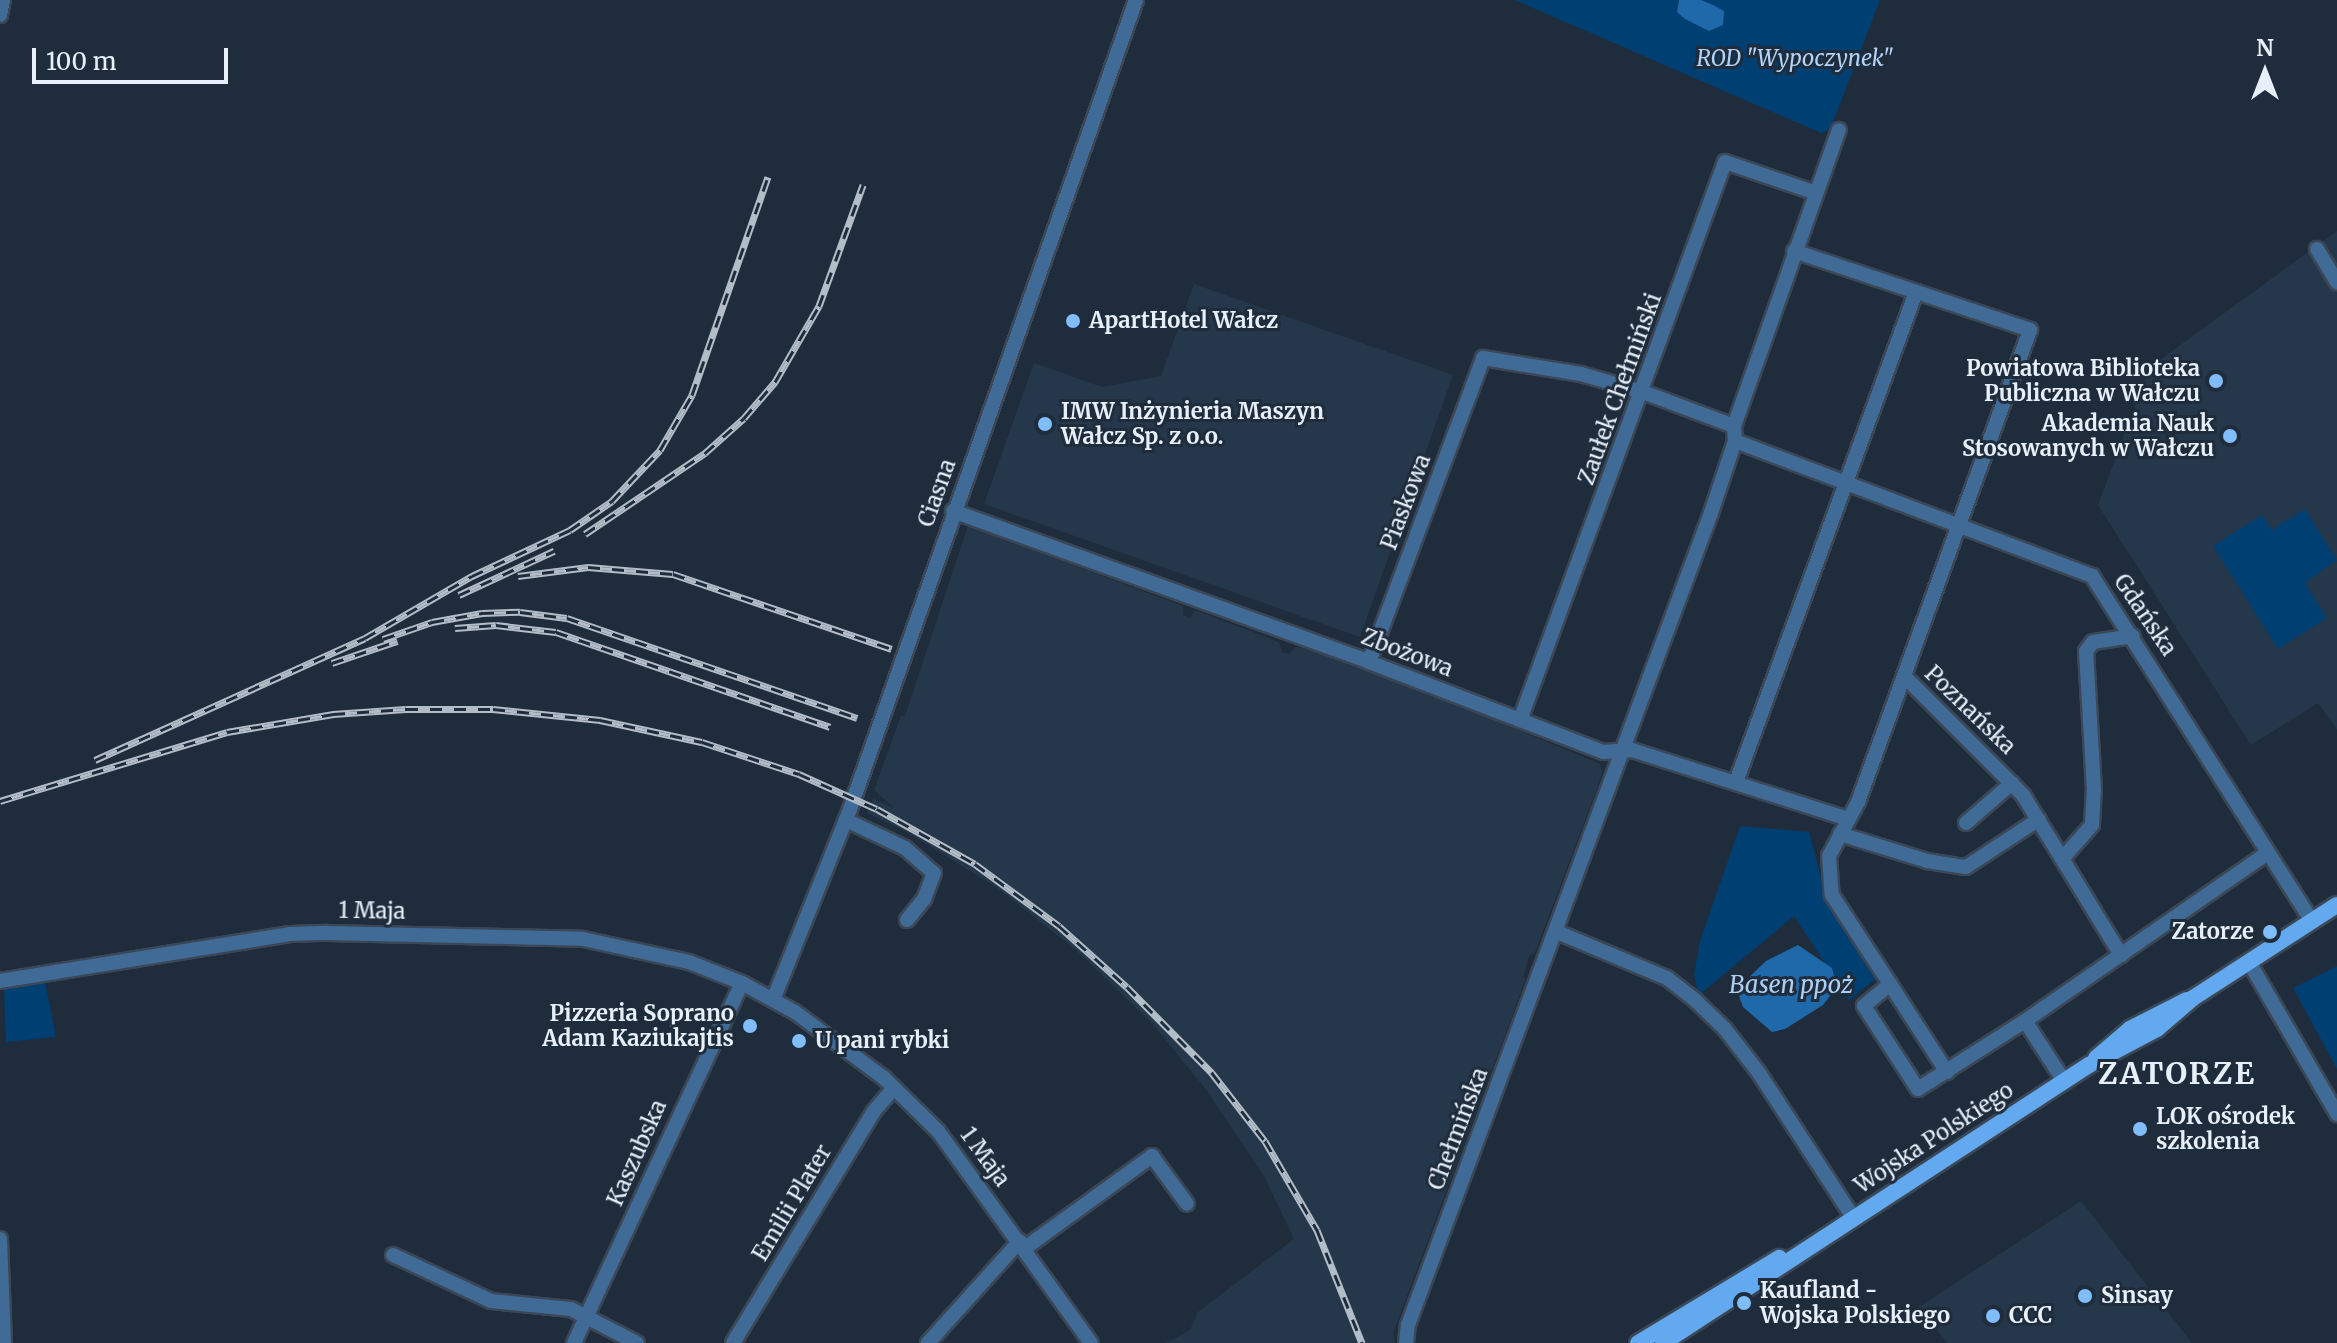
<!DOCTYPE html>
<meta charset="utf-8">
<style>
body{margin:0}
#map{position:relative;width:2337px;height:1343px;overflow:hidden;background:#1f2c3b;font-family:Merriweather,serif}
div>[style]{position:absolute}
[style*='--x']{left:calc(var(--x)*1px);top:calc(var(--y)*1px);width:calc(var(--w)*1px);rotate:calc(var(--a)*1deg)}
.built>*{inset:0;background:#25384b}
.green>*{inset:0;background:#003f71}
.water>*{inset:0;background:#1f69ab}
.roads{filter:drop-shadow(2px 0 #3b4756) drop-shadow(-2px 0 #3b4756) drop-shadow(0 2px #3b4756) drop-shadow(0 -2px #3b4756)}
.minor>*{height:14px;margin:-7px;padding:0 7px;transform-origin:7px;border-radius:7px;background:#406b96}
.major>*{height:16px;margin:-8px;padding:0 8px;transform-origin:8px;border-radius:8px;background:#62a9f0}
.rail>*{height:7px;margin-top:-3.5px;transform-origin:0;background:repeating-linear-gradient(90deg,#1f2c3b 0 12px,#b3bdc8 0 24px);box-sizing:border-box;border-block:2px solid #b3bdc8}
.dots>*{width:22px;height:22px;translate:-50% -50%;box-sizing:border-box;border:4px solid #1f2c3b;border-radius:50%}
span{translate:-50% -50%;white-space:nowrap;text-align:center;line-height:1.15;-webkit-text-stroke:6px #1f2c3b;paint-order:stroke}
.park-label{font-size:22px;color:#b2d4f9;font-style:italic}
.poi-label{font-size:22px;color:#e7f0fa;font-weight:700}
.left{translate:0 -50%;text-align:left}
.right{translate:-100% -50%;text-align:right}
.street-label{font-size:22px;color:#e7f0fa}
.water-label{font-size:24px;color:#adcff4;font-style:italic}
.district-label{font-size:30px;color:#e7f0fa;font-weight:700;letter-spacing:2px}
.north{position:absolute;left:2225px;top:32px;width:80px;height:80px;-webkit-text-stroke:6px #1f2c3b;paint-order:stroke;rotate:0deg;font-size:22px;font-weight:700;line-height:32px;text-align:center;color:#e7f0fa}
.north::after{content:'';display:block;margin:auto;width:28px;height:36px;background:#e7f0fa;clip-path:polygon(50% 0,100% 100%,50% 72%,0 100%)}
.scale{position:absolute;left:32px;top:48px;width:196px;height:36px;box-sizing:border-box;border:4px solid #e7f0fa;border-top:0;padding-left:10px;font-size:24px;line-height:28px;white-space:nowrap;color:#e7f0fa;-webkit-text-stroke:6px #1f2c3b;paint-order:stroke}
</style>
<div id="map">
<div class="built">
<div style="clip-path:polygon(2337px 231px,2337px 730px,2318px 703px,2251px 745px,2098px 505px,2150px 367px)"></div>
<div style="clip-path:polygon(1194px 284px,1453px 375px,1360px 637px,984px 504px,1034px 363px,1102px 387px,1161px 376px)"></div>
<div style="clip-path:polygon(968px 526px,1183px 606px,1183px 615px,1190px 618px,1195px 610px,1279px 642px,1282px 652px,1289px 654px,1295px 647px,1308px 649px,1447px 700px,1600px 764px,1602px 772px,1596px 792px,1534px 955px,1530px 954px,1523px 977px,1526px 979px,1523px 987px,1393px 1333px,1395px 1343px,1166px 1343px,1190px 1330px,1198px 1312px,1294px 1239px,1264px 1176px,1204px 1087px,1151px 1022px,1076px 950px,996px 887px,907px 832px,867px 813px,873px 798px,895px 809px,874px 790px,901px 716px,905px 716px)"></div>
<div style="clip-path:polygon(2081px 1201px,2192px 1343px,1947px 1343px,1919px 1307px)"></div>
</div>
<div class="green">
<div style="clip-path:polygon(1515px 0,1880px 0,1830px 130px,1821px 133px)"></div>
<div style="clip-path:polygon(2305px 509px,2337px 560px,2305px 583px,2327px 618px,2278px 649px,2213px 546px,2262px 515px,2272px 530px)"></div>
<div style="clip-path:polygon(1740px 826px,1809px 832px,1828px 903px,1877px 978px,1849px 1000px,1794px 916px,1699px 995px,1694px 975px,1700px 941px)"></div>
<div style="clip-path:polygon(2337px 966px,2337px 1069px,2293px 988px)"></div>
<div style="clip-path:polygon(45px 981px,56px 1037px,6px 1042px,4px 986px)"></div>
</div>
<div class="water">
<div style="clip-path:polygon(1679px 0,1701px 0,1713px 5px,1724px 11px,1723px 25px,1709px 31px,1685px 19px,1677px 12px)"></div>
<div style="clip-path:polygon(1798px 945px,1832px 968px,1837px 987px,1823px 1005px,1785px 1029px,1772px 1032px,1743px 1007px,1739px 996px,1745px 981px,1766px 961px)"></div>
</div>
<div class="roads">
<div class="minor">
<div style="--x:0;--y:15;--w:15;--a:-79"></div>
<div style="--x:2317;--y:249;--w:39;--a:59"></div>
<div style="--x:1794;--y:251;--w:249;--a:18.5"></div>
<div style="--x:2030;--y:330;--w:502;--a:110.02"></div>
<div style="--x:1858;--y:802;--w:61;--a:118.2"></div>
<div style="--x:1829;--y:856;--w:39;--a:86"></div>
<div style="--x:1832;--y:895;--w:106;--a:56.9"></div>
<div style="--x:1890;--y:984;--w:34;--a:140"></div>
<div style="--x:1864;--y:1006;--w:99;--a:57"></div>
<div style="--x:1918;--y:1089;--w:127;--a:-32.4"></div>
<div style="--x:2025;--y:1021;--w:295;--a:-34.7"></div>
<div style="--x:1735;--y:441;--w:382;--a:20.7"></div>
<div style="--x:2092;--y:576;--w:409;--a:57.5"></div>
<div style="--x:953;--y:511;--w:443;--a:19.9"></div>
<div style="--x:1369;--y:662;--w:251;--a:21"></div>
<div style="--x:1603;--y:752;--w:29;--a:-4"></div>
<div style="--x:1632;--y:750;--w:227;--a:17.7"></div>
<div style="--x:1369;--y:662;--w:325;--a:-69.4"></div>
<div style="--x:1483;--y:358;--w:99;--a:9.3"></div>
<div style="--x:1581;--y:374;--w:65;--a:16.2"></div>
<div style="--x:1643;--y:392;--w:97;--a:20.5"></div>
<div style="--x:1905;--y:677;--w:167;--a:45"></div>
<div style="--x:2023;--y:795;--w:188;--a:58.5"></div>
<div style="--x:1520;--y:720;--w:594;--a:-69.83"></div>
<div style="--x:1725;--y:162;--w:96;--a:18.8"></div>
<div style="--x:1736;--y:782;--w:522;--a:-69.83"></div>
<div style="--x:846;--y:820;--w:65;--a:25.4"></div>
<div style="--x:905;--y:848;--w:38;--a:41"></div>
<div style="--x:934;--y:873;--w:28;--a:111"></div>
<div style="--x:924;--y:899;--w:27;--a:129"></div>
<div style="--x:1966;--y:823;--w:61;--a:-41"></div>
<div style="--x:1840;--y:834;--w:91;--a:17.2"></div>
<div style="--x:1927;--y:861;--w:39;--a:9"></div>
<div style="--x:1966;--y:867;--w:87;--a:-33.3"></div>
<div style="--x:2062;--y:859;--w:45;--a:-48.6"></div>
<div style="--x:2092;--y:825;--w:35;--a:-87"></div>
<div style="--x:2094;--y:790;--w:139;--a:-93.3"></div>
<div style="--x:2086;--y:651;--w:11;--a:-52"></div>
<div style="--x:2093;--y:642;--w:40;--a:-8.5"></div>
<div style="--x:1557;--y:932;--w:119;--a:22.7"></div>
<div style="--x:1667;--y:978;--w:37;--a:38"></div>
<div style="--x:1696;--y:1001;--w:40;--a:44"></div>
<div style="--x:1725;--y:1029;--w:56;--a:52.3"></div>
<div style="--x:1759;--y:1073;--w:172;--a:56.9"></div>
<div style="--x:2249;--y:962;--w:176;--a:59.9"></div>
<div style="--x:0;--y:981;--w:294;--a:-9.2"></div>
<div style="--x:290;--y:934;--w:37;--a:-2"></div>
<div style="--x:327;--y:933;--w:256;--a:1.3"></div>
<div style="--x:583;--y:939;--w:108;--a:12.2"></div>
<div style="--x:689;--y:962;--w:57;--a:21.6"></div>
<div style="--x:742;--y:983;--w:60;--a:28.7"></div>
<div style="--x:795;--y:1012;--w:111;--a:36.6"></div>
<div style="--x:884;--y:1078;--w:76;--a:44.5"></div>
<div style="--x:938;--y:1131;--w:261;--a:54.2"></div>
<div style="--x:1890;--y:984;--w:105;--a:57.1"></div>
<div style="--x:773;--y:1000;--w:206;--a:-68"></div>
<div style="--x:850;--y:809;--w:858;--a:-70.53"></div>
<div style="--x:2025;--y:1021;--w:72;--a:57"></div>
<div style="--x:0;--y:1239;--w:104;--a:87.8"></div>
<div style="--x:1025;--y:1248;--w:157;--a:-35.9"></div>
<div style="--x:1152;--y:1156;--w:59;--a:53.9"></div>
<div style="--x:393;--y:1255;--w:108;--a:25.1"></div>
<div style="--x:491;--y:1301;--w:80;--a:5.7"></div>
<div style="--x:571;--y:1309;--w:74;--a:27.3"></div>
<div style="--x:574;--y:1343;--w:397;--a:-65"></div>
<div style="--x:733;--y:1343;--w:271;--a:-58.7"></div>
<div style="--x:874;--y:1111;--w:30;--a:-49"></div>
<div style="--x:928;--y:1343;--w:137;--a:-48"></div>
<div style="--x:1406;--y:1343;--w:18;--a:-84"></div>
<div style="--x:1408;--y:1325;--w:867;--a:-69.54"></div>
<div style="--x:1711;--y:513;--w:76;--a:-71.6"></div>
<div style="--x:1735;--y:441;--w:15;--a:-94"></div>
<div style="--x:1734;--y:426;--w:314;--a:-70.5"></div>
</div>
<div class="major">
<div style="--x:2096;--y:1058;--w:45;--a:-40.5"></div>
<div style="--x:2130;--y:1029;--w:64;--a:-27"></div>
<div style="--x:1638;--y:1343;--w:165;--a:-31.1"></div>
<div style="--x:1663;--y:1343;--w:509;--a:-33.13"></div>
<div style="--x:2089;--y:1065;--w:77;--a:-27.9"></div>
<div style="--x:2157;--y:1029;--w:48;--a:-40.7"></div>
<div style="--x:2193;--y:998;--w:171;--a:-32.9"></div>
</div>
</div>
<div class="rail">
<div style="--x:585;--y:534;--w:145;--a:-34"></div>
<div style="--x:705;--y:453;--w:52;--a:-41.9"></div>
<div style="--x:744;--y:418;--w:48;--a:-49.3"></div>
<div style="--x:775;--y:382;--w:88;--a:-59.9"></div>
<div style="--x:819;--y:306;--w:129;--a:-70"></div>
<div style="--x:518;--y:576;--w:71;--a:-7.3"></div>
<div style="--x:588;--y:567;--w:85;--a:4.7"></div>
<div style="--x:673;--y:574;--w:231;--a:18.9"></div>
<div style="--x:459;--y:595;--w:105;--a:-24.9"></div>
<div style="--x:455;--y:628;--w:41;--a:-4.2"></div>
<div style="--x:496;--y:625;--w:60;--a:6.7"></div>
<div style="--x:556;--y:632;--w:290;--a:19.1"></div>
<div style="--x:383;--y:639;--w:52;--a:-19.1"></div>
<div style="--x:432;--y:622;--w:51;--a:-10.2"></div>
<div style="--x:482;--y:613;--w:38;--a:-2"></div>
<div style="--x:520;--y:612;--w:47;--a:7.3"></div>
<div style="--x:567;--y:618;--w:307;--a:19"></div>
<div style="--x:332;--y:663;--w:69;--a:-18.7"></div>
<div style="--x:95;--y:760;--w:296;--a:-24.3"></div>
<div style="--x:365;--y:638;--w:124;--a:-30.1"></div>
<div style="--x:472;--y:576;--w:108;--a:-25.1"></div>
<div style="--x:570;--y:530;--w:51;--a:-34.6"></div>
<div style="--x:612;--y:501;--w:70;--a:-46.7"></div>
<div style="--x:660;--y:450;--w:64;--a:-59.8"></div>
<div style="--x:692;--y:395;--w:231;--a:-70.8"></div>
<div style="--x:0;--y:801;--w:237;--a:-16.9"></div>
<div style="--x:227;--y:732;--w:108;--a:-9.6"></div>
<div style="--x:333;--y:714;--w:73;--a:-3.9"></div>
<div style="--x:406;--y:709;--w:87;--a:0"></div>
<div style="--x:493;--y:709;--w:108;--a:5.9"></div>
<div style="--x:600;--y:720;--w:104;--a:12.2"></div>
<div style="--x:702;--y:742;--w:102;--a:18.3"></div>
<div style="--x:799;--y:774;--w:85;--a:24.2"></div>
<div style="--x:877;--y:809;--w:112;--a:29.3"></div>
<div style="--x:975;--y:864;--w:104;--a:36.4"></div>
<div style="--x:1059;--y:926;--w:91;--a:41.9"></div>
<div style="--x:1127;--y:987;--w:121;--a:45.3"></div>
<div style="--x:1212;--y:1073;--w:86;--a:52.1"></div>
<div style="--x:1265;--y:1141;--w:103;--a:59.7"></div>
<div style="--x:1317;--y:1230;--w:122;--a:68.3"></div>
</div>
<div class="dots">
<div style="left:1073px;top:321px;background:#81bdfa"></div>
<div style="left:2216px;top:381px;background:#81bdfa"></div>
<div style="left:1045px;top:424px;background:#81bdfa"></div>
<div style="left:2230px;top:436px;background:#81bdfa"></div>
<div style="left:2270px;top:932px;background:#81bdfa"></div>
<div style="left:750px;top:1026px;background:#81bdfa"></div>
<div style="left:799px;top:1041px;background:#81bdfa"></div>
<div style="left:2140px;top:1129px;background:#81bdfa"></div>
<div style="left:2085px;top:1296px;background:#81bdfa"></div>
<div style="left:1744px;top:1303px;background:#81bdfa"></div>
<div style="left:1993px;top:1316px;background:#81bdfa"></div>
</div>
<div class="park-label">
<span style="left:1795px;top:59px">ROD "Wypoczynek"</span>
</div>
<div class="poi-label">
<span class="left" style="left:1089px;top:321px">ApartHotel Wałcz</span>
<span class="right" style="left:2200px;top:381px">Powiatowa Biblioteka<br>Publiczna w Wałczu</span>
<span class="left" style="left:1061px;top:424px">IMW Inżynieria Maszyn<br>Wałcz Sp. z o.o.</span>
<span class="right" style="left:2214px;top:436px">Akademia Nauk<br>Stosowanych w Wałczu</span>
<span class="right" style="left:2254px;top:932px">Zatorze</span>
<span class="right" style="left:734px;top:1026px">Pizzeria Soprano<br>Adam Kaziukajtis</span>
<span class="left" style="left:815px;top:1041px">U pani rybki</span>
<span class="left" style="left:2156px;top:1129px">LOK ośrodek<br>szkolenia</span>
<span class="left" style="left:1760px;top:1303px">Kaufland -<br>Wojska Polskiego</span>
<span class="left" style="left:2101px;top:1296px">Sinsay</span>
<span class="left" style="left:2009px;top:1316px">CCC</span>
</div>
<div class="street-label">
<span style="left:1620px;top:389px;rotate:-70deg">Zaułek Chełmiński</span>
<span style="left:937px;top:493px;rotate:-70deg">Ciasna</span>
<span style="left:1406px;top:502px;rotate:-69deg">Piaskowa</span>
<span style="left:2145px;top:615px;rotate:56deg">Gdańska</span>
<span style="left:1407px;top:653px;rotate:21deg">Zbożowa</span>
<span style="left:1970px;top:710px;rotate:44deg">Poznańska</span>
<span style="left:372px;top:911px;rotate:1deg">1 Maja</span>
<span style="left:1458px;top:1129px;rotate:-69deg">Chełmińska</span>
<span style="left:1934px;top:1138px;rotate:-33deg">Wojska Polskiego</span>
<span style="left:637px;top:1153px;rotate:-66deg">Kaszubska</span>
<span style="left:985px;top:1157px;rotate:54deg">1 Maja</span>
<span style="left:792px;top:1203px;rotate:-59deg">Emilii Plater</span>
</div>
<div class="water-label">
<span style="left:1791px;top:985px">Basen ppoż</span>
</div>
<div class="district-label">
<span style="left:2177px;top:1073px">ZATORZE</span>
</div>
<div class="north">N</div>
<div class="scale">100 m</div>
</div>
